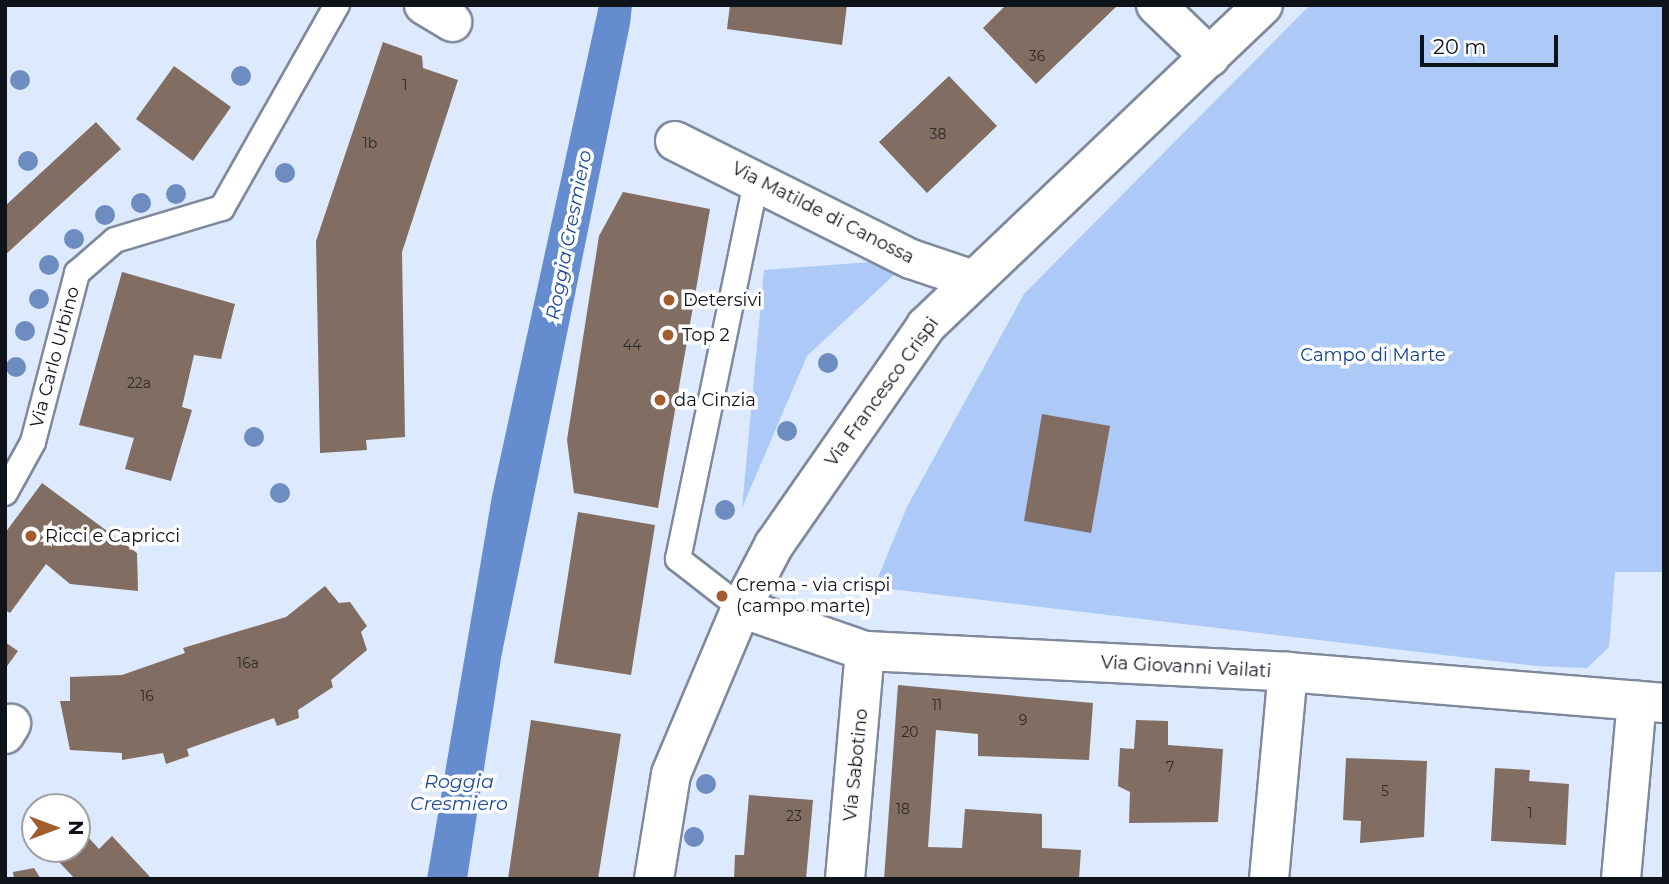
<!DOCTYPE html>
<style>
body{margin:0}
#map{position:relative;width:1669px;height:884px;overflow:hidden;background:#dde9fd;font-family:Montserrat,sans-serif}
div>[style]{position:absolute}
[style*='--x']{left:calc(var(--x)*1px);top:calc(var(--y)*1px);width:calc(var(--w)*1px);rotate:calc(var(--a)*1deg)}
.green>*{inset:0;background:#adc9f7}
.water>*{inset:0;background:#648ccf}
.building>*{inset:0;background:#816d62}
.roads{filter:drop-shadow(2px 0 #7e899b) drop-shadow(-2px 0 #7e899b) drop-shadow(0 2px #7e899b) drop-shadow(0 -2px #7e899b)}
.lane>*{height:24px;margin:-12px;padding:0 12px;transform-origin:12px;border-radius:12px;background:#fff}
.street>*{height:38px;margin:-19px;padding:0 19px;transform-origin:19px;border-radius:19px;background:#fff}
.secondary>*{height:38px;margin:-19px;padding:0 19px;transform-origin:19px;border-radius:19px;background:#fff}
.trees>*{width:20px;height:20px;margin:-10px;border-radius:50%;background:#6d8cc0}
.dots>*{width:19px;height:19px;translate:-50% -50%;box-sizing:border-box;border:4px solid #fff;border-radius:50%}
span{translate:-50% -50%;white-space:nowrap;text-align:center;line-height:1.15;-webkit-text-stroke:7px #fff;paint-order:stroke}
.number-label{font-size:14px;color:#2b292b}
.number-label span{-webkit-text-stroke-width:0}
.street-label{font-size:18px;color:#0e1219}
.poi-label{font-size:18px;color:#0e1219}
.left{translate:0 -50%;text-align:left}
.park-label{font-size:18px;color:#12408f}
.water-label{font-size:19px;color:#1c4a9b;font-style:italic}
.frame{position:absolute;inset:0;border:7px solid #0e1219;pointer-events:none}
.north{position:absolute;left:21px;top:793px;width:70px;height:70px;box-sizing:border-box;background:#fff;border:2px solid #9fa0a3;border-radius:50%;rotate:90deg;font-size:19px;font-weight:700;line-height:28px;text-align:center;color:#0e1219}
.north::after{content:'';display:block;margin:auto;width:24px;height:32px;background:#a15d2e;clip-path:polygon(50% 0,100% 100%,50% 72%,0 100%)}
.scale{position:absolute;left:1420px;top:35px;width:138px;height:32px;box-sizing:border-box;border:4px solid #0e1219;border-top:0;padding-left:9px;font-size:21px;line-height:24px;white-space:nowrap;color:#0e1219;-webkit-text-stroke:5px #fff;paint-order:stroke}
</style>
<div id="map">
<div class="green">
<div style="clip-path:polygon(1310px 5px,1664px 5px,1664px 572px,1615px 572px,1609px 647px,1587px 668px,1537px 666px,874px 587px,907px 507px,1024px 294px)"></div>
<div style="clip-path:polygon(911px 259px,807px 356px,742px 508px,764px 270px)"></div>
</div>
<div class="water">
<div style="clip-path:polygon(599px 5px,632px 5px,630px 24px,501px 658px,467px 879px,427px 879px,492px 496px)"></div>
</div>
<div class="building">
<div style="clip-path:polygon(730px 5px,847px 5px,842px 45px,727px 29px)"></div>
<div style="clip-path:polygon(1006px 5px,1118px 5px,1036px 84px,983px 28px)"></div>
<div style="clip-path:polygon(383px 42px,422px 56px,423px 68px,458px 80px,402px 252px,405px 437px,366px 440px,367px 450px,320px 453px,316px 241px)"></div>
<div style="clip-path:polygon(174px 66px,231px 107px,193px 161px,136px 119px)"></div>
<div style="clip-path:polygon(949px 76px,997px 126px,927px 193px,879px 142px)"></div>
<div style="clip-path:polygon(96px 122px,121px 149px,5px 255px,5px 206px)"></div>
<div style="clip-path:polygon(623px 192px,710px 209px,658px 508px,574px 493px,567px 440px,599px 236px)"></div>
<div style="clip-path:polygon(122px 272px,235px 304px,221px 359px,194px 355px,182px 407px,192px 410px,171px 481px,125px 469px,134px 438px,79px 425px)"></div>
<div style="clip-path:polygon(1042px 414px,1110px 426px,1091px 533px,1024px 521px)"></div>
<div style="clip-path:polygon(42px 483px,137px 553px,138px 591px,70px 584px,46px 564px,10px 613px,5px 610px,5px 533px)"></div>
<div style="clip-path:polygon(578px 512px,655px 525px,631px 675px,554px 663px)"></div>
<div style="clip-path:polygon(325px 586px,339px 603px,350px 602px,367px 626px,361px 632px,367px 650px,331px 680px,333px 687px,298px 710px,299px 718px,277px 726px,274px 718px,187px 749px,189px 756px,166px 764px,163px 753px,122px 760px,122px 753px,70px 750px,60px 701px,70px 701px,70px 677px,122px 675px,185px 653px,183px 648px,286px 617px)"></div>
<div style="clip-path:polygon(5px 642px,18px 651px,5px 669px)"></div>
<div style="clip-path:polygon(898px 685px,1093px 703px,1089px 760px,978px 756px,978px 734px,936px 730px,928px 847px,962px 848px,965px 809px,1042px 814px,1042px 848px,1081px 850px,1079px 879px,884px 879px)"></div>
<div style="clip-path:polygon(531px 720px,621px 734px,598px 879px,508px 879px)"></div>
<div style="clip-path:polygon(1136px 720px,1168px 721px,1168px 745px,1223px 749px,1218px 822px,1129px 823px,1130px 792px,1118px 786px,1120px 748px,1134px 749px)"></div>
<div style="clip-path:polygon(1346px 758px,1427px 761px,1424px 837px,1360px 843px,1361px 821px,1343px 820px)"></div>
<div style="clip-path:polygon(1495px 768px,1530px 770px,1529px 781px,1569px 784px,1566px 845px,1491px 841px)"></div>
<div style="clip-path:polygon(749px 795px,813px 800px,806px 879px,734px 879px,735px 855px,744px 855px)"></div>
<div style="clip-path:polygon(77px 825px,99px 849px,112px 836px,152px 879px,75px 879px,47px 849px,77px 849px)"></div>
<div style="clip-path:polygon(34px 868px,41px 879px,14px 879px,13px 872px)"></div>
</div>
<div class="roads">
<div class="lane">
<div style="--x:5;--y:493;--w:58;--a:-61.2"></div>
<div style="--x:33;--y:442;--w:175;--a:-75.4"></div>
<div style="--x:77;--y:273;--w:50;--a:-41"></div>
<div style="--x:115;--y:240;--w:112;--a:-16.7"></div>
<div style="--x:222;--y:208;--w:233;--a:-60.5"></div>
<div style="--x:741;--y:608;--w:80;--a:-142.1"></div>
<div style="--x:678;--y:559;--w:388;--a:-78.3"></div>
</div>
<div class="street">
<div style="--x:424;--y:5;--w:33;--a:31"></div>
<div style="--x:1156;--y:5;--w:75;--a:43.9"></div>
<div style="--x:675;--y:141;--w:264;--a:26.6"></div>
<div style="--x:911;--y:259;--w:65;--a:18.7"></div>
<div style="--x:741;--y:608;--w:131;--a:19.1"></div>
<div style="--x:865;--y:651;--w:424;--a:2.8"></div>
<div style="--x:1288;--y:672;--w:377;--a:4.7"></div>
<div style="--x:5;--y:734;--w:12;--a:-59"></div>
<div style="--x:845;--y:879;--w:229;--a:-85"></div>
<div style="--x:1269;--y:879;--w:208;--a:-84.8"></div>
<div style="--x:1621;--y:879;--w:179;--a:-84.9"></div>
</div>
<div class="secondary">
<div style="--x:654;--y:879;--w:106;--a:-80.8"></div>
<div style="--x:671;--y:774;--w:180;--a:-67.1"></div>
<div style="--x:741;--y:608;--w:71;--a:-62.4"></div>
<div style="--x:774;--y:545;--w:267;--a:-55.2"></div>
<div style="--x:926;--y:326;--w:465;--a:-43.6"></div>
</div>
</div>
<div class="trees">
<div style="left:241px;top:76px"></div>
<div style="left:20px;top:80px"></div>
<div style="left:28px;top:161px"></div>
<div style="left:285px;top:173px"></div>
<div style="left:176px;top:194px"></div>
<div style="left:141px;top:203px"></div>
<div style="left:105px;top:215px"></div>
<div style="left:74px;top:239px"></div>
<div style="left:49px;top:265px"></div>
<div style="left:39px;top:299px"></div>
<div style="left:25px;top:331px"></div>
<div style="left:828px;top:363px"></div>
<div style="left:16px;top:367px"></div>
<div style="left:787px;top:431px"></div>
<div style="left:254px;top:437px"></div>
<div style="left:280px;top:493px"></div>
<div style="left:725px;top:510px"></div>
<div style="left:706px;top:784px"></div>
<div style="left:694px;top:837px"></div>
</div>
<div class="dots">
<div style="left:669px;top:300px;background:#a15d2e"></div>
<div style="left:668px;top:335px;background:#a15d2e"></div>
<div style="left:660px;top:400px;background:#a15d2e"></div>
<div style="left:31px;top:536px;background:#a15d2e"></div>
<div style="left:722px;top:596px;background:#a15d2e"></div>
</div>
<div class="number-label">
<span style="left:1037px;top:56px">36</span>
<span style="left:405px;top:85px">1</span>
<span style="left:938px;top:134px">38</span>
<span style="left:370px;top:143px">1b</span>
<span style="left:632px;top:345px">44</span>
<span style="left:139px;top:383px">22a</span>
<span style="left:248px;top:663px">16a</span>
<span style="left:147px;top:696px">16</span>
<span style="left:937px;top:705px">11</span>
<span style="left:1023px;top:720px">9</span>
<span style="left:910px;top:732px">20</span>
<span style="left:1170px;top:767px">7</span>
<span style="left:1385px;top:791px">5</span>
<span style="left:903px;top:809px">18</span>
<span style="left:1530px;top:813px">1</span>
<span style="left:794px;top:816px">23</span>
</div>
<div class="street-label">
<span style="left:823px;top:213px;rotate:27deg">Via Matilde di Canossa</span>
<span style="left:55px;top:357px;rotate:-75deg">Via Carlo Urbino</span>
<span style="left:882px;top:392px;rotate:-54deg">Via Francesco Crispi</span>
<span style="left:1186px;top:667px;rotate:3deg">Via Giovanni Vailati</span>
<span style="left:856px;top:765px;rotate:-84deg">Via Sabotino</span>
</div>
<div class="poi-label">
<span class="left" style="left:683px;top:300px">Detersivi</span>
<span class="left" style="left:682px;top:335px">Top 2</span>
<span class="left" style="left:674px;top:400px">da Cinzia</span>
<span class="left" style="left:45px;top:536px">Ricci e Capricci</span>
<span class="left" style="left:736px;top:596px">Crema - via crispi<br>(campo marte)</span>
</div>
<div class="park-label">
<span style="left:1373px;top:355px">Campo di Marte</span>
</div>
<div class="water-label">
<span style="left:569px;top:235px;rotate:-79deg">Roggia Cresmiero</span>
<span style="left:459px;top:793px">Roggia<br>Cresmiero</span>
</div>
<div class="frame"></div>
<div class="north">N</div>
<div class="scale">20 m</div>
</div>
